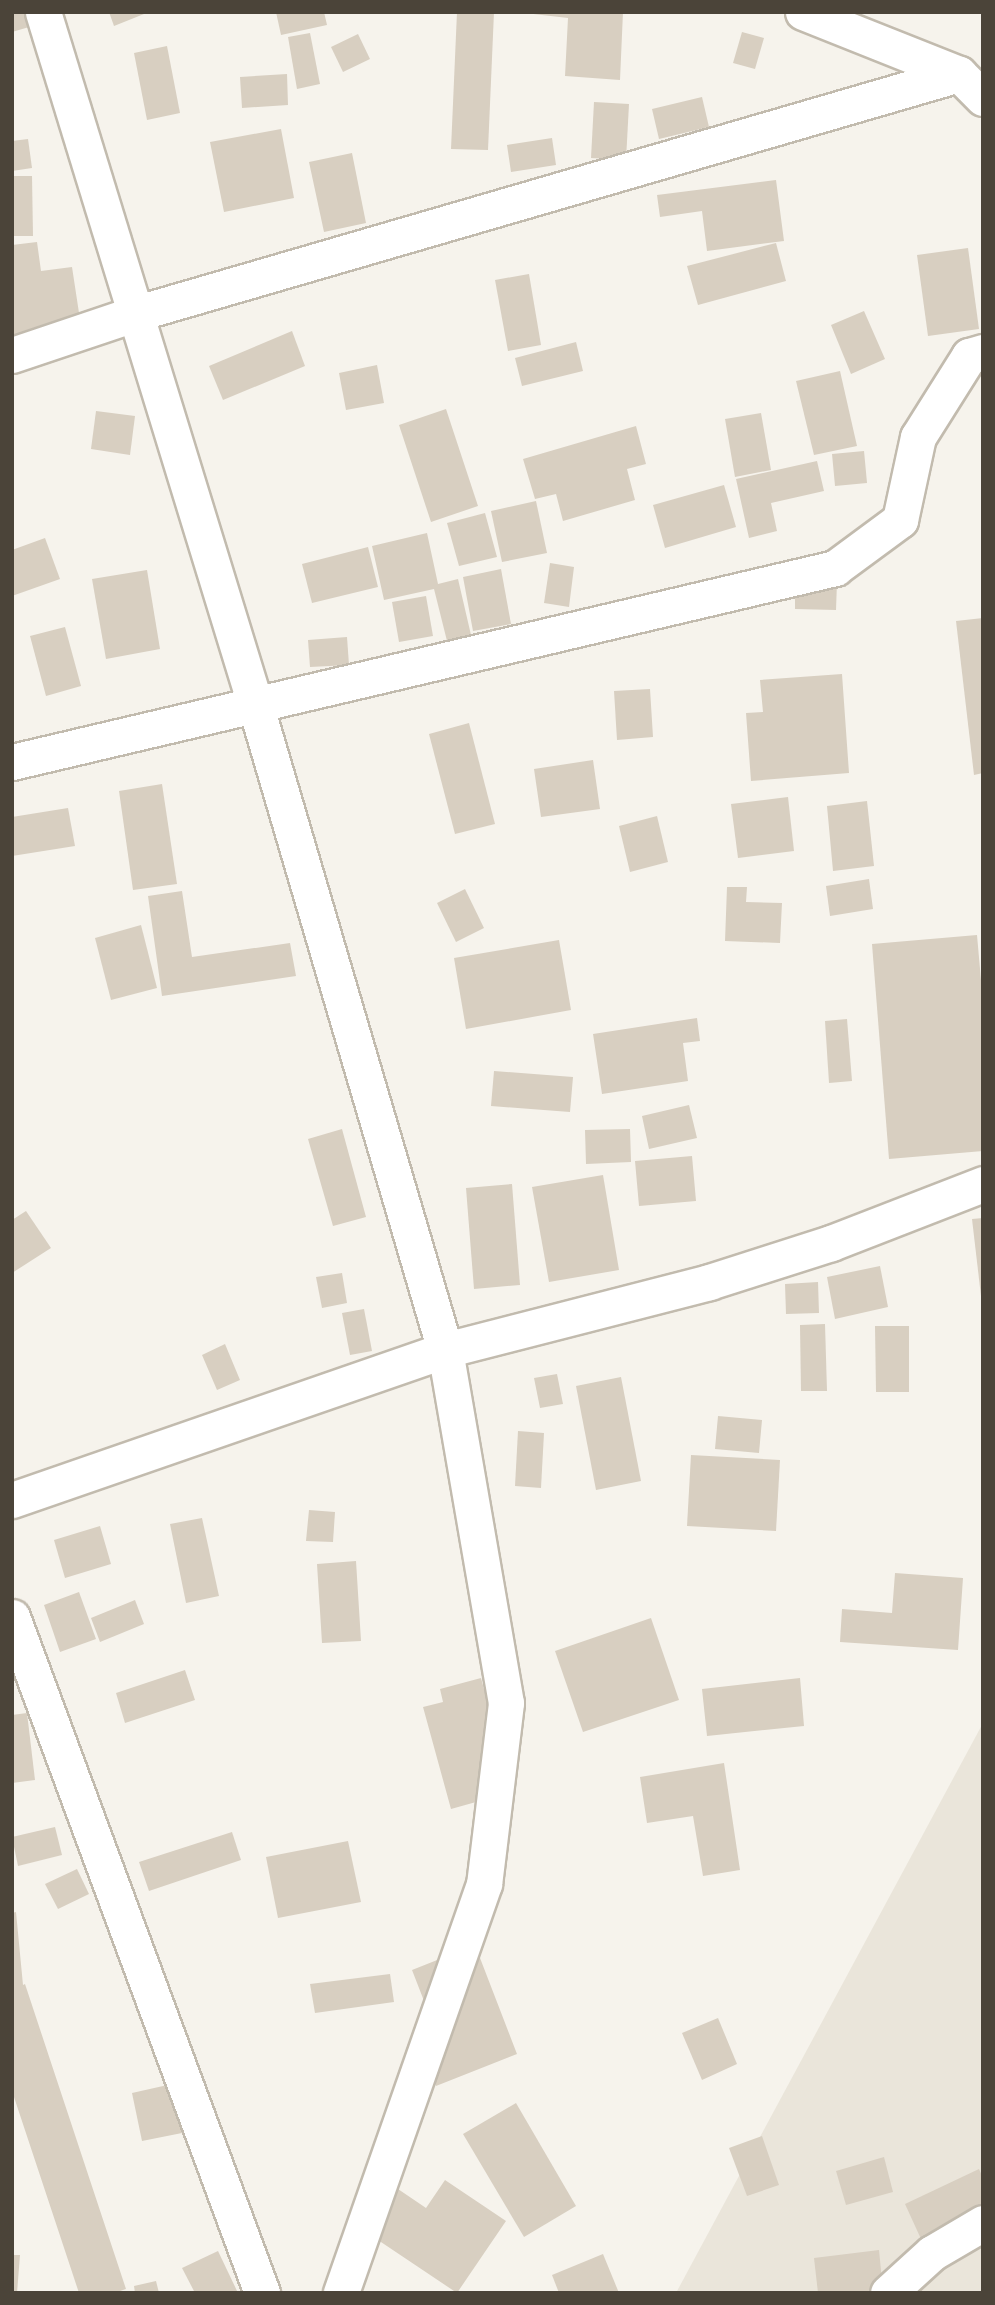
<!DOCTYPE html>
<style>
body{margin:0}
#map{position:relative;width:995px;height:2305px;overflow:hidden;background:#f6f3ec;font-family:"Fira Sans Condensed",sans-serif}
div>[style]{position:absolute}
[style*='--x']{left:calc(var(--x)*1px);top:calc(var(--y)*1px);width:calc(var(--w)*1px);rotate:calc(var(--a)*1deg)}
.residential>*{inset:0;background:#eae5da}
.building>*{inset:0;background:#d8cfc1}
.roads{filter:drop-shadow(2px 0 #c2bbae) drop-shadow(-2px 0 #c2bbae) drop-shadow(0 2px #c2bbae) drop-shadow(0 -2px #c2bbae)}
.minor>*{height:35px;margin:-17.5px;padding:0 17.5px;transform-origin:17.5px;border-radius:17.5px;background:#fff}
span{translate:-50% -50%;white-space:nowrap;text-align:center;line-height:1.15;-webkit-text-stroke:7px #fff;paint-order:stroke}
.frame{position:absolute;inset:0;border:14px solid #4b4439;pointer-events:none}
</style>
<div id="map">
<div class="residential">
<div style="clip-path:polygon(983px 1723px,983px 2293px,676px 2293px)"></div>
</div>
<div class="building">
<div style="clip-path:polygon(12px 12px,32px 12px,36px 25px,12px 32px)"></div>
<div style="clip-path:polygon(109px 12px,149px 12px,114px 26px)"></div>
<div style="clip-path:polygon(276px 12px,324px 12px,327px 25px,281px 35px)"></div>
<div style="clip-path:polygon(457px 12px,494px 12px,488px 150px,451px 149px)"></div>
<div style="clip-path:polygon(516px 12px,623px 12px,620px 80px,565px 76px,568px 18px)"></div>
<div style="clip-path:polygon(742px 32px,764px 38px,755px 69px,733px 63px)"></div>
<div style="clip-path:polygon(310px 33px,320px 84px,297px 89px,288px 37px)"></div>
<div style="clip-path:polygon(358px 34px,370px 59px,343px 72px,331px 47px)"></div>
<div style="clip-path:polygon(167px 46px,180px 113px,147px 120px,134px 53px)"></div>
<div style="clip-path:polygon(287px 74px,288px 105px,242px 108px,240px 77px)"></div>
<div style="clip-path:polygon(702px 97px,709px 127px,659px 139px,652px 109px)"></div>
<div style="clip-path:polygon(594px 102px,629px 104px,626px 160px,591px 158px)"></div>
<div style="clip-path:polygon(281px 129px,294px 198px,224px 212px,210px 142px)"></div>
<div style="clip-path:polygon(552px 138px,556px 165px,511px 172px,507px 145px)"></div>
<div style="clip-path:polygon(28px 139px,32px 168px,12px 171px,12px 141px)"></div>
<div style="clip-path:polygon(352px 153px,366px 223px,324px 232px,309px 162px)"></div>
<div style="clip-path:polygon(12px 176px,32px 176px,33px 236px,12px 236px)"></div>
<div style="clip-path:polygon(776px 180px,784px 241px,707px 251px,702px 211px,660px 217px,657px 195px)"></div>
<div style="clip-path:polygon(37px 242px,41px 271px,72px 267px,81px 326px,12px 336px,12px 245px)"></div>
<div style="clip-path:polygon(776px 243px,786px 281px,698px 305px,687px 266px)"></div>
<div style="clip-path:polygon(968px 248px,979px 329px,928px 336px,917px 255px)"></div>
<div style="clip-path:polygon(529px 274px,541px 345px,508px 351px,495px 280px)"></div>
<div style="clip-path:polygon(864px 311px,885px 359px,851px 374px,831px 325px)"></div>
<div style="clip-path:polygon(292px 331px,305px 366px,223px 400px,209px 366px)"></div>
<div style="clip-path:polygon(576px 342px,583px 371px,522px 386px,515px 358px)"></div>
<div style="clip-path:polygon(377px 365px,384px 403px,346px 410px,339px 373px)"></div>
<div style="clip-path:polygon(840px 371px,857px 446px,814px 455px,796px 381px)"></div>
<div style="clip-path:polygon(446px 409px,478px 506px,431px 522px,399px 425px)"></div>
<div style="clip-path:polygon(96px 411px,135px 416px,130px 455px,91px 449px)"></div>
<div style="clip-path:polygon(761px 413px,771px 470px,735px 477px,725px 419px)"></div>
<div style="clip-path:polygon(636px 426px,646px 464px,627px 469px,635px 500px,563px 521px,556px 494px,535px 499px,523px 459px)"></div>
<div style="clip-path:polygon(864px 451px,867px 483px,835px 486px,832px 454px)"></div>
<div style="clip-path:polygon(817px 461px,824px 491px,771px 503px,777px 531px,749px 538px,736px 479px)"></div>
<div style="clip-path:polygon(724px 485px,736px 527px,665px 548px,653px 505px)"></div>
<div style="clip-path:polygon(536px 501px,547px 553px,502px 562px,491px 511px)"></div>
<div style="clip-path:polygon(485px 513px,497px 557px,459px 566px,447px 523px)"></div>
<div style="clip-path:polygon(427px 533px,438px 584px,458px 579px,471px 635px,447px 641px,434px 589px,384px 600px,372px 546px)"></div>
<div style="clip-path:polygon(45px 538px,60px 579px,12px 596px,12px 550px)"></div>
<div style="clip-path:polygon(368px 547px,378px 587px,312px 603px,302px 564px)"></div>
<div style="clip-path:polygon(550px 563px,574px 567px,569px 607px,544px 603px)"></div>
<div style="clip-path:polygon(501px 569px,511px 624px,473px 631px,463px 577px)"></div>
<div style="clip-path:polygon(147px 570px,160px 649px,106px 659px,92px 579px)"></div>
<div style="clip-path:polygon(795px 582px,837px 582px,836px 610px,795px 609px)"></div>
<div style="clip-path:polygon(426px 596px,433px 636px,399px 642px,392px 602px)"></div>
<div style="clip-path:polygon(983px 618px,983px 773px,974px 775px,956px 621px)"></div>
<div style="clip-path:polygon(65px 627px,81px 686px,46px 696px,30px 636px)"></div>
<div style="clip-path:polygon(347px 637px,349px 665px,310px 667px,308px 640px)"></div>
<div style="clip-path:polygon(842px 674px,849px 773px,751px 781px,746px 713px,763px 712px,760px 680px)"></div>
<div style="clip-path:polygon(650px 689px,653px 737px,617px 740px,614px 691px)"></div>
<div style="clip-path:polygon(469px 723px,495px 824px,455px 834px,429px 734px)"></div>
<div style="clip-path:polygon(593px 760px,600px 809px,541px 817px,534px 769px)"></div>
<div style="clip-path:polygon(162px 784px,177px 884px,133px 890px,119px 791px)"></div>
<div style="clip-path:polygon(788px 797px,794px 851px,738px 858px,731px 804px)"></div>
<div style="clip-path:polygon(867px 801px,874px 866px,833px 871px,827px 806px)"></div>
<div style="clip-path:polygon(68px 808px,75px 846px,12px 856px,12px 817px)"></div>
<div style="clip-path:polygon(657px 816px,668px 862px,630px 872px,619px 826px)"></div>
<div style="clip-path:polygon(869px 879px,873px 909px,830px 916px,826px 886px)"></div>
<div style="clip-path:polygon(727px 887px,747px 887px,746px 902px,782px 903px,780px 943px,725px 941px)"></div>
<div style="clip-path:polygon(465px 889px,484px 928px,456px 942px,437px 903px)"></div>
<div style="clip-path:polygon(182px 891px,192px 957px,290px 943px,296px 976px,162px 996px,148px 896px)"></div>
<div style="clip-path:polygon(141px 925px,157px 988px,111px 1000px,95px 938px)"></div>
<div style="clip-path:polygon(977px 935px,983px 1003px,983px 1151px,889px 1159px,872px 944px)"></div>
<div style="clip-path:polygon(559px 940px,571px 1010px,466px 1029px,454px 958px)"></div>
<div style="clip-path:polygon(697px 1018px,700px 1041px,683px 1043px,688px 1081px,602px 1094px,593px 1034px)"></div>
<div style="clip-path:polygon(847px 1019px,852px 1081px,829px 1083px,825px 1021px)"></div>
<div style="clip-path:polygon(494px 1071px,573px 1077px,570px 1112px,491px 1106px)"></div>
<div style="clip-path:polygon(689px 1105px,697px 1138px,649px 1149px,642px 1116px)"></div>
<div style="clip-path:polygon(342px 1129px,366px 1217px,333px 1226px,308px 1139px)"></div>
<div style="clip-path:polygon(630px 1129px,631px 1162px,586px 1164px,585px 1130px)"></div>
<div style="clip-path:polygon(692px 1156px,696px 1201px,639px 1206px,635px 1161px)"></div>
<div style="clip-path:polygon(603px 1175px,619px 1270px,549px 1282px,532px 1187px)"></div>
<div style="clip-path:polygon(512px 1184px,520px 1285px,474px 1289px,466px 1188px)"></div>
<div style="clip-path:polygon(26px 1211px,51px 1248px,12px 1273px,12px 1220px)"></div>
<div style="clip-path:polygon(983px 1218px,983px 1296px,981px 1296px,972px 1219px)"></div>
<div style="clip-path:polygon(880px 1266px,888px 1307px,835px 1319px,827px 1277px)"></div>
<div style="clip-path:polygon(342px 1273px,347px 1303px,322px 1308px,316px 1277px)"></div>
<div style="clip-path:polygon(818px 1282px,819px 1313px,786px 1314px,785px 1284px)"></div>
<div style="clip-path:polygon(364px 1309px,372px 1351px,350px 1355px,342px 1313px)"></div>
<div style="clip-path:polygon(825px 1324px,827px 1391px,801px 1391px,800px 1325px)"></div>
<div style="clip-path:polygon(875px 1326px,909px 1326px,909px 1392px,876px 1392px)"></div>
<div style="clip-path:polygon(225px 1344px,240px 1380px,217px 1390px,202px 1355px)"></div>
<div style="clip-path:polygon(557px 1374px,563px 1404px,540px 1408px,534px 1378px)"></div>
<div style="clip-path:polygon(621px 1377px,641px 1481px,596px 1490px,576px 1386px)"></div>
<div style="clip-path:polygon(718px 1416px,762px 1420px,759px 1453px,715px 1449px)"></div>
<div style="clip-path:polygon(518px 1431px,544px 1433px,541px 1488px,515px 1486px)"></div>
<div style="clip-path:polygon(691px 1455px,780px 1460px,776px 1531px,687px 1526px)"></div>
<div style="clip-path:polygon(309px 1510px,335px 1512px,333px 1542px,306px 1541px)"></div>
<div style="clip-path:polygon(202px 1518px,219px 1596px,186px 1603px,170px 1524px)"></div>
<div style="clip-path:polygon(100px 1526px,111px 1564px,65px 1578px,54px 1540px)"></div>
<div style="clip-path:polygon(356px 1561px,361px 1641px,322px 1643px,317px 1564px)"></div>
<div style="clip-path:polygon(895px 1573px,963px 1578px,958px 1650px,840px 1642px,842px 1609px,892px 1613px)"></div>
<div style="clip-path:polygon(79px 1592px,96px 1639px,60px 1652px,44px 1605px)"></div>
<div style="clip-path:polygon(135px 1600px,144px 1624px,100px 1642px,91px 1618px)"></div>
<div style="clip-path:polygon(651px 1618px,679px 1700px,583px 1732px,555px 1651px)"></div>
<div style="clip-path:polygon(185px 1670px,195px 1700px,125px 1723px,116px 1693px)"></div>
<div style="clip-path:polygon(481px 1678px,512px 1792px,451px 1809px,423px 1707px,443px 1702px,440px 1689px)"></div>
<div style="clip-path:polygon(800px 1678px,804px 1726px,707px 1736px,702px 1689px)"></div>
<div style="clip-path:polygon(27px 1713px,35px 1780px,12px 1783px,12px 1715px)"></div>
<div style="clip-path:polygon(724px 1763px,740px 1870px,703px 1876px,693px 1816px,647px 1823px,640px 1777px)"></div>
<div style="clip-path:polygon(55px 1827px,62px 1855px,18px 1866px,12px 1837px)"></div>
<div style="clip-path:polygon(232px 1832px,241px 1860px,149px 1891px,139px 1862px)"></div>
<div style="clip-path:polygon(348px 1841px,361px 1902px,278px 1918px,266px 1857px)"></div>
<div style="clip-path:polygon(77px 1869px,89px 1894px,58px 1909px,45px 1884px)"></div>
<div style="clip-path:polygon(16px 1912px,23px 1985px,25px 1984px,126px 2289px,114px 2293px,79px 2293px,12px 2091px,12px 1913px)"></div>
<div style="clip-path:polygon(475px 1945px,517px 2054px,436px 2086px,414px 2026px,431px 2019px,412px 1970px)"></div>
<div style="clip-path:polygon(390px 1974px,394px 2002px,315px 2013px,310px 1984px)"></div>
<div style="clip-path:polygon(718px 2018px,737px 2064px,702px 2080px,682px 2033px)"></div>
<div style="clip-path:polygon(172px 2084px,182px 2133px,142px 2141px,132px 2093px)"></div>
<div style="clip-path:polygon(516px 2103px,576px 2206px,524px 2237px,463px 2134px)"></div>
<div style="clip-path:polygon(762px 2136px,779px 2185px,747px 2196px,729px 2148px)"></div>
<div style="clip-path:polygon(884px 2157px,893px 2192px,846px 2205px,836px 2171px)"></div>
<div style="clip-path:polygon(979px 2169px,983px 2178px,983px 2210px,921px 2239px,905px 2204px)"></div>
<div style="clip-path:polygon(445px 2180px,506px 2221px,457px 2293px,369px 2234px,398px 2189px,426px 2208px)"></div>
<div style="clip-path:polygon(879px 2250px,883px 2291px,818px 2293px,814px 2258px)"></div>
<div style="clip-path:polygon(218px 2251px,238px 2293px,195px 2293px,182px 2268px)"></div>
<div style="clip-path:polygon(603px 2254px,619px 2293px,559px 2293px,552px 2275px)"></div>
<div style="clip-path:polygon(12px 2255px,20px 2255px,17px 2293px,12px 2293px)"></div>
<div style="clip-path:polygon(156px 2281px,159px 2293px,135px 2293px,134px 2286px)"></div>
</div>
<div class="roads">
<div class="minor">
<div style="--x:43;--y:12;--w:727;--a:72.96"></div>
<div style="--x:256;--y:707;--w:670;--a:73.62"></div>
<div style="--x:445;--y:1350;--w:358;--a:80.2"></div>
<div style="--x:506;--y:1703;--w:182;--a:96.9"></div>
<div style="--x:484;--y:1884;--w:433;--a:109.3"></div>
<div style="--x:803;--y:12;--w:168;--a:21.7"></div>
<div style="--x:959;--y:74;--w:34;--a:45"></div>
<div style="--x:12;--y:355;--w:129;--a:-18.6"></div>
<div style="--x:134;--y:314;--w:859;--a:-16.22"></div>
<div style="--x:12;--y:762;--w:846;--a:-13.26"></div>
<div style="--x:835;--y:568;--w:81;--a:-36.4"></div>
<div style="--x:900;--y:520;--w:85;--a:-77.8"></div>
<div style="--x:918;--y:437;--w:96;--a:-57.8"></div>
<div style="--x:969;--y:356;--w:15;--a:-16"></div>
<div style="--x:12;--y:1500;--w:458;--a:-19.1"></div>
<div style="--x:445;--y:1350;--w:273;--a:-14.4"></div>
<div style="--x:709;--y:1282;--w:128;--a:-17.7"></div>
<div style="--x:831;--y:1243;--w:163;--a:-21.2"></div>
<div style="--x:12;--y:1617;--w:721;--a:69.7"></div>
<div style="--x:888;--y:2293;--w:59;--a:-42.3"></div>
<div style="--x:932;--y:2253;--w:59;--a:-30.5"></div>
</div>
</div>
<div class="frame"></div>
</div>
